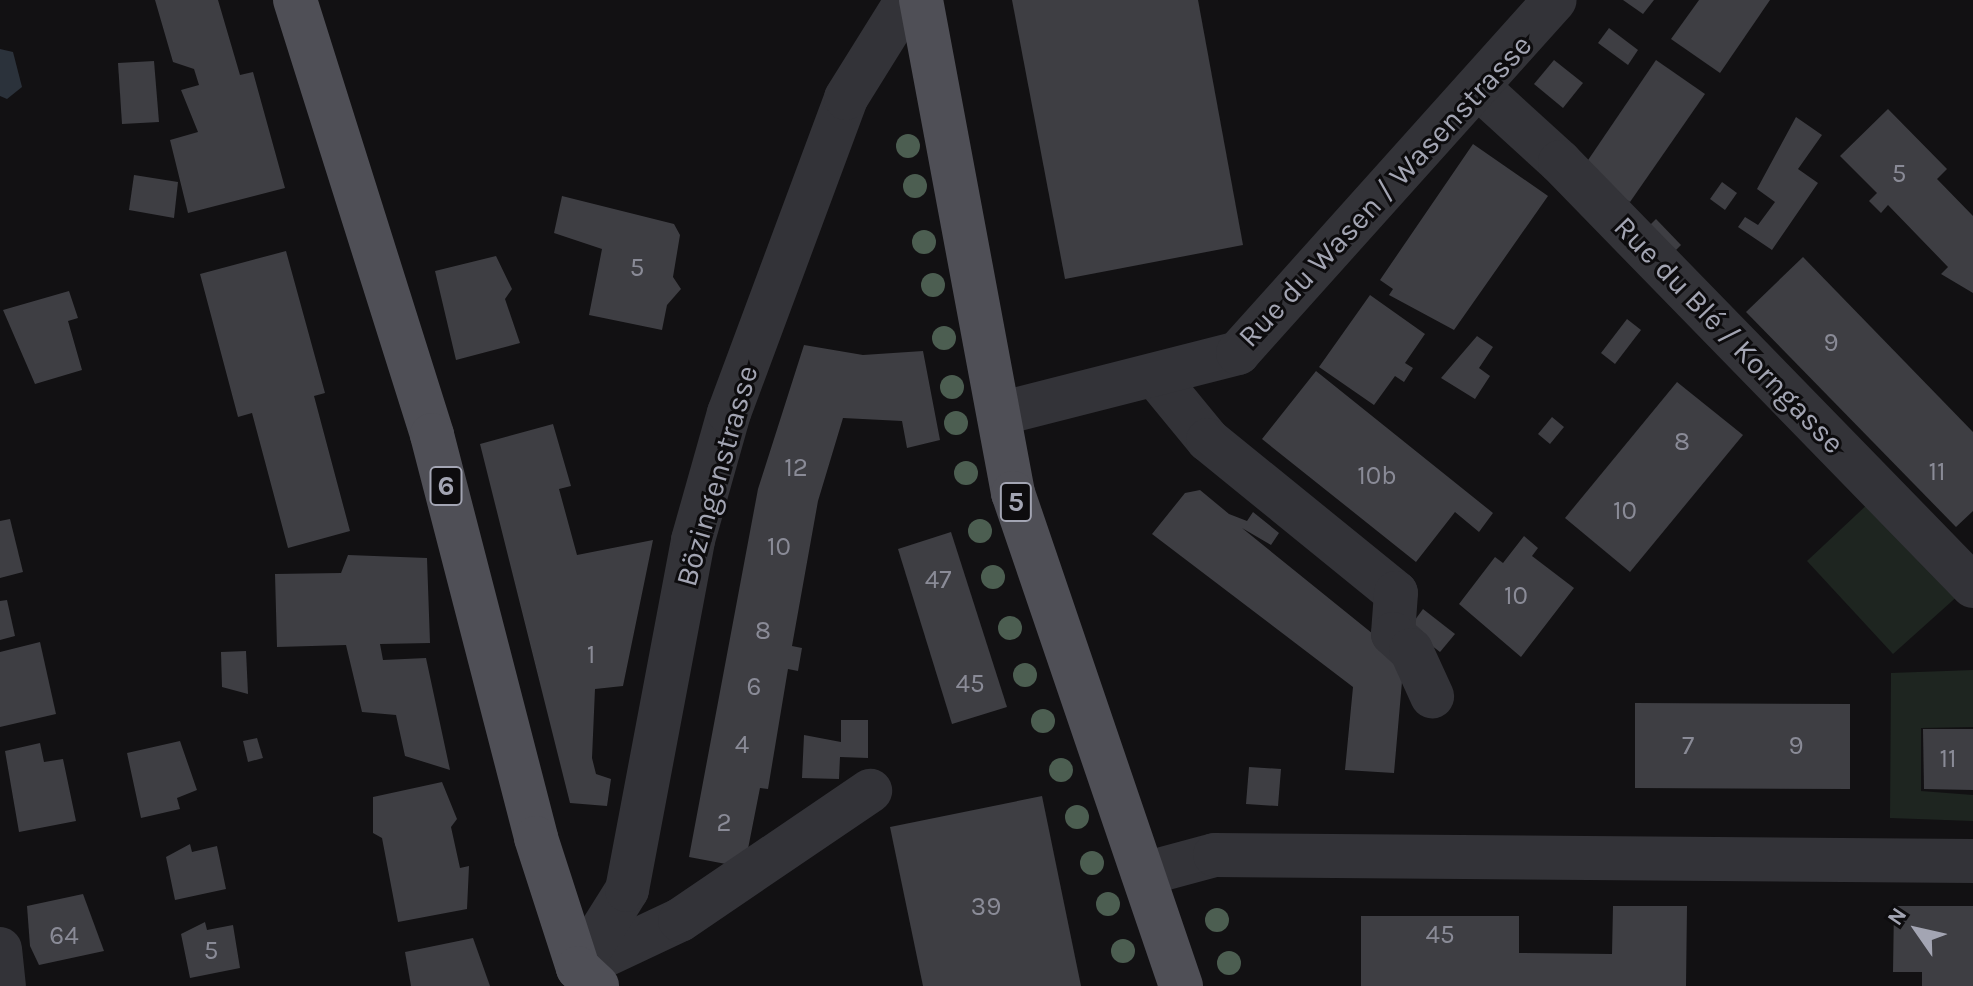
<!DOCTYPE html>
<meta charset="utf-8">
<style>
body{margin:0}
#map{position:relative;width:1973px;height:986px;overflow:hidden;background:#121113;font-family:Karla,sans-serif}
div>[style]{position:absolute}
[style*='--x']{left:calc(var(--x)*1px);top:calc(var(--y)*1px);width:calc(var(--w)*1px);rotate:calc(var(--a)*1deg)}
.green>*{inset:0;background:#1e2520}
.water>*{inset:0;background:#2b323b}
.building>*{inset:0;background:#3e3e43}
.minor>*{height:44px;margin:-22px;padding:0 22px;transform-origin:22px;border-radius:22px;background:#333338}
.major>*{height:44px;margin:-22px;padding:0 22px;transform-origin:22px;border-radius:22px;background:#4f4f56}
.trees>*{width:24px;height:24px;margin:-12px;border-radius:50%;background:#4c5e51}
span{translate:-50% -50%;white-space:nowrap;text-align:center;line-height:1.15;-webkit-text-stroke:6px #0d0c0e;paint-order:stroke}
.number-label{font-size:26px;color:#8a8b97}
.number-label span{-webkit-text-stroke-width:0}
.shield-label span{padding:2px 6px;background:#0d0c0e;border:2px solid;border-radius:6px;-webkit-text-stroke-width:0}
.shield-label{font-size:28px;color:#a3a5b3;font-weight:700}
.street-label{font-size:30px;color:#a3a5b3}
.north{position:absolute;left:1877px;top:890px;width:80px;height:80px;-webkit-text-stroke:6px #0d0c0e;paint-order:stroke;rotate:304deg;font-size:22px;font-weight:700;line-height:32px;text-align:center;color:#a3a5b3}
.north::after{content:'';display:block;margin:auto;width:28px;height:36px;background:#a3a5b3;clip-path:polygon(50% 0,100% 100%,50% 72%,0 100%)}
</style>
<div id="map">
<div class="green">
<div style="clip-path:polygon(1871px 501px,1961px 593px,1893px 654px,1807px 561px)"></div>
<div style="clip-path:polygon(1973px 670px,1973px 727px,1921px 728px,1921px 791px,1973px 795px,1973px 821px,1890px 818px,1891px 673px)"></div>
</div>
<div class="water">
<div style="clip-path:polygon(0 49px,13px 52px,22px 87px,7px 99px,0 96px)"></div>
</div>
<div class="building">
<div style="clip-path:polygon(155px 0,218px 0,240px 75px,253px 72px,285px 188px,188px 213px,170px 140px,198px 132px,181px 90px,199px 85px,194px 69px,173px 62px)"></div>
<div style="clip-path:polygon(1012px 0,1198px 0,1243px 245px,1065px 279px)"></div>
<div style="clip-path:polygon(1623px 0,1654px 0,1643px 14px)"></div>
<div style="clip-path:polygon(1699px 0,1770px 0,1720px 73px,1671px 39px)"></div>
<div style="clip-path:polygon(1609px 28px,1638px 50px,1628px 65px,1598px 43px)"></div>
<div style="clip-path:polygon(1554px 60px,1583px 83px,1563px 108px,1534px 84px)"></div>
<div style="clip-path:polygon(1656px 60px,1705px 94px,1630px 202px,1582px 169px)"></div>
<div style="clip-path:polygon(154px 61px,159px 122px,122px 124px,118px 63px)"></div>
<div style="clip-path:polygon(1888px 109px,1947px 169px,1937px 179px,1973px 216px,1973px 293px,1941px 274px,1948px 267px,1888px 205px,1881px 213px,1869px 201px,1877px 193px,1840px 156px)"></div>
<div style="clip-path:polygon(1796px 117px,1822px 135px,1798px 169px,1818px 183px,1772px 250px,1738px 227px,1745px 217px,1758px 225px,1775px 202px,1757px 189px)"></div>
<div style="clip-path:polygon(1473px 144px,1548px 196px,1454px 330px,1389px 295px,1393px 289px,1380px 280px)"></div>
<div style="clip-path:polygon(134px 175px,178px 182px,174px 218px,129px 210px)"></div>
<div style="clip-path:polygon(1722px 182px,1737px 193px,1725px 210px,1710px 199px)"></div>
<div style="clip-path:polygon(562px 196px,674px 224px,680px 235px,673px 277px,681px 289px,667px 305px,662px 330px,589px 315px,602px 249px,554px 233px)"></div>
<div style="clip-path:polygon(1656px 219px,1681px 245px,1669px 257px,1643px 232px)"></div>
<div style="clip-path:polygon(286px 251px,325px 393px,314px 396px,350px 531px,288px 548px,252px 413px,238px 417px,200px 274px)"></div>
<div style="clip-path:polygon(496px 256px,512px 289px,505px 299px,520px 343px,456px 360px,435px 271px)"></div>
<div style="clip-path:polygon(1803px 257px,1973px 432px,1973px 511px,1956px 527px,1746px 312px)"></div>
<div style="clip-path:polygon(69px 291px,78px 318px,68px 321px,82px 370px,35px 384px,3px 310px)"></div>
<div style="clip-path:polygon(1370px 295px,1425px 334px,1405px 363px,1413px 368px,1404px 382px,1395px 376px,1374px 405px,1319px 367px)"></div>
<div style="clip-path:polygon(1627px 319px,1641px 330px,1615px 364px,1601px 353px)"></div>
<div style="clip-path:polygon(1477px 336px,1493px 347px,1479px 368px,1490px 376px,1475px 399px,1441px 378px)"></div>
<div style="clip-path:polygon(804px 345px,863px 355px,923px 351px,940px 440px,907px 448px,902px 421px,843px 418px,818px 501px,792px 646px,802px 648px,798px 671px,788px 669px,768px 789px,760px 788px,745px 864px,726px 864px,689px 857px,758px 489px)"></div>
<div style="clip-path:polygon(1316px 371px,1493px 513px,1479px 532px,1455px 512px,1416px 562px,1262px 439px)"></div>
<div style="clip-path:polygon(1677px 382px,1743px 435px,1630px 572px,1565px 518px)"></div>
<div style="clip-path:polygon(1552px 417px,1564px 427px,1550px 444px,1538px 434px)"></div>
<div style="clip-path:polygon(553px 424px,571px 486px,559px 489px,577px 555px,653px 540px,623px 686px,595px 689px,592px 758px,596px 774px,611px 779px,607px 806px,570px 803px,480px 444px)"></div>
<div style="clip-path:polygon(1200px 490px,1229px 514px,1247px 521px,1253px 512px,1279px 533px,1271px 545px,1242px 528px,1404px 659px,1394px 773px,1345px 770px,1353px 687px,1152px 534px,1185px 493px)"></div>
<div style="clip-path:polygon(10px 519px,23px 572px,0 578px,0 521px)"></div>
<div style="clip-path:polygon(951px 532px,1007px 707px,952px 724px,898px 549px)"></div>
<div style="clip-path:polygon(1524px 536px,1538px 548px,1532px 556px,1574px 588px,1521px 657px,1459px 604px,1495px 557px,1503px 563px)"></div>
<div style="clip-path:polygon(348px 555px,427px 558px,430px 643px,380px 644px,383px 660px,426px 658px,450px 770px,405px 756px,396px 715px,362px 712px,346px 645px,277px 647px,275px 574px,341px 573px)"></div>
<div style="clip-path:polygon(7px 600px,15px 636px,0 640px,0 601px)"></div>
<div style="clip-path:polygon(1423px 609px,1455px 634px,1440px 652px,1409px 628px)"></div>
<div style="clip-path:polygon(40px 642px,56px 714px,0 727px,0 652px)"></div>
<div style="clip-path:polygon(246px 651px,248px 694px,222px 687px,221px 652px)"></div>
<div style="clip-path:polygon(1635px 703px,1850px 704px,1850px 789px,1635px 788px)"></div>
<div style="clip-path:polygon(841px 720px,868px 720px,868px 758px,840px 757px,839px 779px,802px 778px,804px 735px,841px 742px)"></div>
<div style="clip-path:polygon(1923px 729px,1973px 729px,1973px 790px,1924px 789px)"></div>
<div style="clip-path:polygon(257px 738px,263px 758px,248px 762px,243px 741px)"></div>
<div style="clip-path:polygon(180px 741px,197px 790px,177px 798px,180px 809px,141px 818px,127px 753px)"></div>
<div style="clip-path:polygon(40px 743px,44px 762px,63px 759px,76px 821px,19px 832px,5px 751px)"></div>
<div style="clip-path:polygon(1249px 767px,1281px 769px,1278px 806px,1246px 804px)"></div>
<div style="clip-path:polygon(442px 782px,457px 819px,451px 827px,460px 868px,469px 866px,467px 909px,398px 922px,382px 838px,373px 833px,373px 797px)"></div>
<div style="clip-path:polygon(1042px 796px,1081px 986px,923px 986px,890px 827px)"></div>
<div style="clip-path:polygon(190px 844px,192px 852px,217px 846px,226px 889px,175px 900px,166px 857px)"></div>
<div style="clip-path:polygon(83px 894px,104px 951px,39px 965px,30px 946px,27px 906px)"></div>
<div style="clip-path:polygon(1613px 906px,1687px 906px,1686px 986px,1361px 986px,1361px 916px,1519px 916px,1519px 953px,1612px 954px)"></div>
<div style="clip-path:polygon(1894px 906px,1973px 906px,1973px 986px,1922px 986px,1922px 972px,1893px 972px)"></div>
<div style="clip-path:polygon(205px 922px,207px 930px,233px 925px,240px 968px,190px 978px,181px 934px)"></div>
<div style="clip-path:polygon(473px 938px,490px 986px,411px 986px,405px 952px)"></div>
</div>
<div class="minor">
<div style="--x:1480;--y:89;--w:108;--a:42.4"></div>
<div style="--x:1560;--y:162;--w:592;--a:45.75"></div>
<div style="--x:1157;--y:378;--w:80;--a:50.6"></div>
<div style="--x:1208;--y:440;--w:242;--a:39.1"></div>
<div style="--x:1396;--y:593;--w:41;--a:94.2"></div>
<div style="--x:1393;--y:634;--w:24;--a:42"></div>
<div style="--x:1411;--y:650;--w:51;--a:65.5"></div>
<div style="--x:999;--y:414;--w:247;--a:-14.3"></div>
<div style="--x:1238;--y:353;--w:474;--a:-48.1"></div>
<div style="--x:1144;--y:874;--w:73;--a:-15"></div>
<div style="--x:1215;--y:855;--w:758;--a:0.45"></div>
<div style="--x:0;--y:949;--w:37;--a:84"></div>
<div style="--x:580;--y:967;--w:110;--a:-25.2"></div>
<div style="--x:680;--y:920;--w:230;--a:-34.2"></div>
<div style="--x:578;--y:968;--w:92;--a:-57.9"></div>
<div style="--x:627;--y:890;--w:356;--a:-79.3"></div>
<div style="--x:693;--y:540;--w:132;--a:-74.2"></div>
<div style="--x:729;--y:413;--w:336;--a:-69.6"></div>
<div style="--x:846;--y:98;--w:115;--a:-58.1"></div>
</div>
<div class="major">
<div style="--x:295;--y:0;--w:456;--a:72.5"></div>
<div style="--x:432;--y:435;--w:416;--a:75.5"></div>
<div style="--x:536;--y:838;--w:137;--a:72.1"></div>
<div style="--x:578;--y:968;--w:26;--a:43"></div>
<div style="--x:921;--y:0;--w:502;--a:79.43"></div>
<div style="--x:1013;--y:493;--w:521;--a:71.18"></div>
</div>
<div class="trees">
<div style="left:908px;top:146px"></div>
<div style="left:915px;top:186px"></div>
<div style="left:924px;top:242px"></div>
<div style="left:933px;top:285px"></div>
<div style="left:944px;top:338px"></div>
<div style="left:952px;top:387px"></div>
<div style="left:956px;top:423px"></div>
<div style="left:966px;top:473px"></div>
<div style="left:980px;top:531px"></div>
<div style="left:993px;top:577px"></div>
<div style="left:1010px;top:628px"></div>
<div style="left:1025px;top:675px"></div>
<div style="left:1043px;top:721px"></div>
<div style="left:1061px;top:770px"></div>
<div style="left:1077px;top:817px"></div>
<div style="left:1092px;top:863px"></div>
<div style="left:1108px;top:904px"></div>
<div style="left:1217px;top:920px"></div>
<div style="left:1123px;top:951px"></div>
<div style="left:1229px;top:963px"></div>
</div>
<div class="number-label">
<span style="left:1899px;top:174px">5</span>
<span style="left:637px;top:268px">5</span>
<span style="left:1831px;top:343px">9</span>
<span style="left:1682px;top:442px">8</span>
<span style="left:796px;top:468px">12</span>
<span style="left:1937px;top:472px">11</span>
<span style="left:1377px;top:476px">10b</span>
<span style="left:1625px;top:511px">10</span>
<span style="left:779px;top:547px">10</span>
<span style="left:938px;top:580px">47</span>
<span style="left:1516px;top:596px">10</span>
<span style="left:763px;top:631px">8</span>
<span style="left:591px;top:655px">1</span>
<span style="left:970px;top:684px">45</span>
<span style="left:754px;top:687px">6</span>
<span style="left:742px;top:745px">4</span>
<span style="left:1688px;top:746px">7</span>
<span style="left:1796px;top:746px">9</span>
<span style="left:1948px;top:759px">11</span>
<span style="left:724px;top:823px">2</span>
<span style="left:986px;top:907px">39</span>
<span style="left:1440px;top:935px">45</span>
<span style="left:64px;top:936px">64</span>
<span style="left:211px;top:951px">5</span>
</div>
<div class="shield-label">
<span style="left:446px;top:486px">6</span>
<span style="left:1016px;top:502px">5</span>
</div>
<div class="street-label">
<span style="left:1385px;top:191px;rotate:-47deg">Rue du Wasen / Wasenstrasse</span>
<span style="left:1729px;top:335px;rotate:46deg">Rue du Blé / Korngasse</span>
<span style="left:717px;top:476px;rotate:-74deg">Bözingenstrasse</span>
</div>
<div class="north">N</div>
</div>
